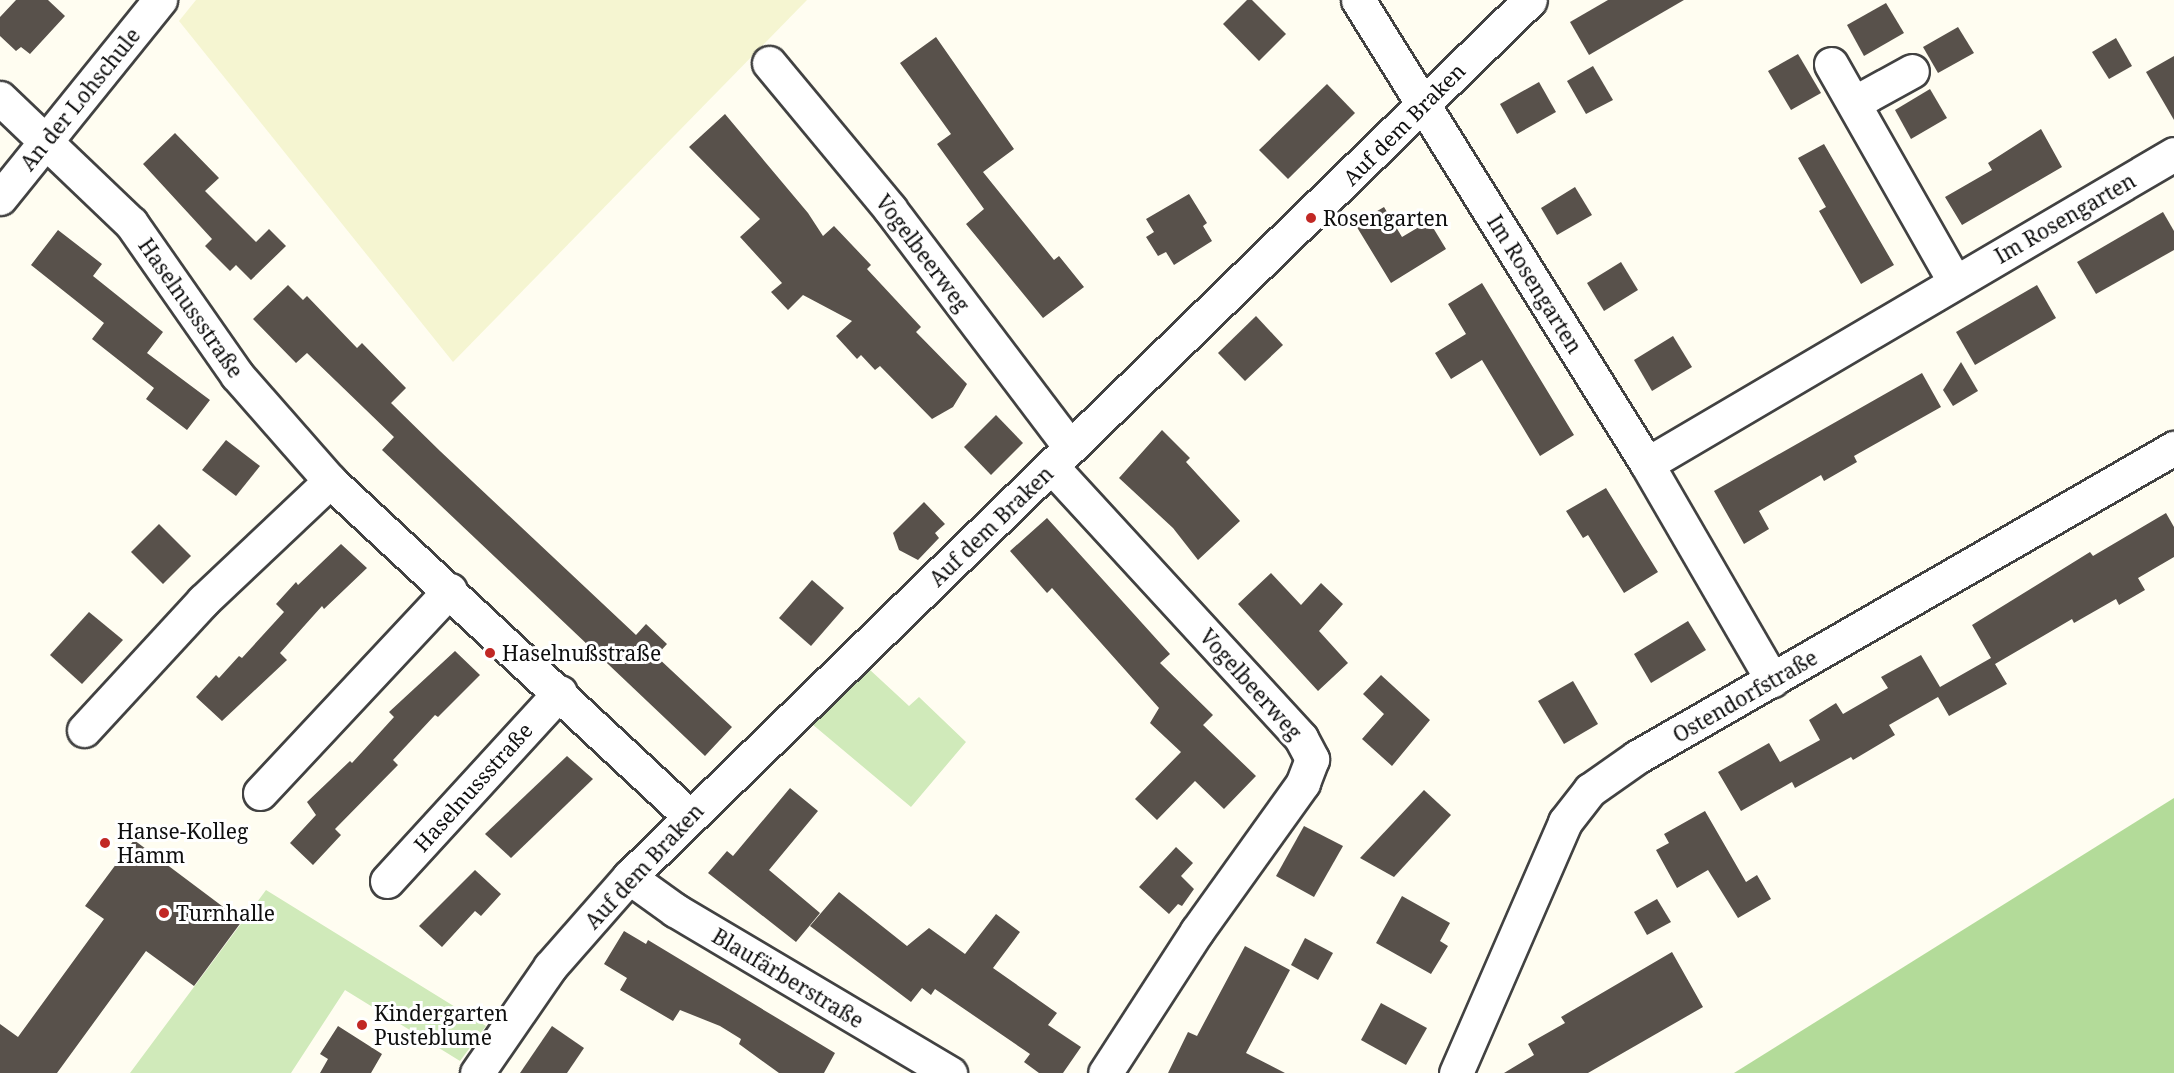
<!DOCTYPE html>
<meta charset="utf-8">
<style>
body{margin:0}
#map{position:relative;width:2174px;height:1073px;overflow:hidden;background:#fffdf1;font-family:"Noto Serif",serif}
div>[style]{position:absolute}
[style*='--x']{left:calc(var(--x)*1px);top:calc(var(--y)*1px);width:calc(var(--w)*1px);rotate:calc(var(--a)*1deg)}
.farmland>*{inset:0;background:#f5f5d1}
.green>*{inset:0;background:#d0eaba}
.forest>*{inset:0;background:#b3db99}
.building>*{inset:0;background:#58514b}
.roads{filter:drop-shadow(2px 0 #424242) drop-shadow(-2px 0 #424242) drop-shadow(0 2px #424242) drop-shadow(0 -2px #424242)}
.minor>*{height:33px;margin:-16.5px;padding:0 16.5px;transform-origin:16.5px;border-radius:16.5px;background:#fff}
.dots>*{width:16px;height:16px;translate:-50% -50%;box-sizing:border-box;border:3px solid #fff;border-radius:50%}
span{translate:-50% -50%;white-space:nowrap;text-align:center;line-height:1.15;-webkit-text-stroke:6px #fff;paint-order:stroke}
.street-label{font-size:21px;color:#0f0f0f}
.poi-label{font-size:21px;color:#0f0f0f}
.left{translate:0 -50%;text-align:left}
</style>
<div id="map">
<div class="farmland">
<div style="clip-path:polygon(196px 0,807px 0,453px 362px,179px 21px)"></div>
</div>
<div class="green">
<div style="clip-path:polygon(869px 669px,909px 706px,919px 697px,966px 742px,911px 807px,812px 724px)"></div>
<div style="clip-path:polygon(266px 890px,486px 1026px,460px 1061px,345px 990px,291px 1073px,130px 1073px)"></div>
</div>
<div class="forest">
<div style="clip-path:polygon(2174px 798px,2174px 1073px,1734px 1073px)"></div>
</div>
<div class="building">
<div style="clip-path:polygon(16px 0,48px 0,65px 16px,30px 54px,21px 47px,16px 51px,0 36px,0 17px)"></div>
<div style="clip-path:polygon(1247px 0,1252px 0,1286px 34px,1259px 61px,1223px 24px)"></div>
<div style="clip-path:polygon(1608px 0,1684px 0,1589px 55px,1570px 22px)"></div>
<div style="clip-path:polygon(1886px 3px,1904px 33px,1864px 56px,1847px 25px)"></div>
<div style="clip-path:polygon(1958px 27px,1974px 53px,1938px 73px,1923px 47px)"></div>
<div style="clip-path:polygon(936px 37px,1014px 149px,983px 172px,1054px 260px,1059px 256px,1084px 287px,1043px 318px,966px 224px,984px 209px,937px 144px,951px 134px,900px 63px)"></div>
<div style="clip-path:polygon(2116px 38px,2132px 66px,2109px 79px,2092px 52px)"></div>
<div style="clip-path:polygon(1798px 54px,1821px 93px,1791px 110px,1768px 71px)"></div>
<div style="clip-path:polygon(2174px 56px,2174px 120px,2146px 72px)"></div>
<div style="clip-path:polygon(1593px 66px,1613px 100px,1586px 114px,1567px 81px)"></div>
<div style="clip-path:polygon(1539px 82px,1556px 112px,1517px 134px,1500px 104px)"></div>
<div style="clip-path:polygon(1327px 84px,1355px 113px,1288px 179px,1259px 150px)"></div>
<div style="clip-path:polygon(1930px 89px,1947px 118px,1911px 139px,1895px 110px)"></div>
<div style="clip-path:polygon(725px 114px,808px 213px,823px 236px,834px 226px,871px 265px,867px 269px,921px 327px,916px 332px,967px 384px,953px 407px,932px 419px,880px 366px,875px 370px,861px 355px,857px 359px,836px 336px,852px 321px,803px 295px,788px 310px,771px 292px,782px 283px,740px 237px,760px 219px,689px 147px)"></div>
<div style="clip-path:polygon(2041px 129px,2062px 167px,1962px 225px,1945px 197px,1992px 170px,1988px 163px)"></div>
<div style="clip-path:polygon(175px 133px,219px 178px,205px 191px,256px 242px,269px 229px,286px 246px,251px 280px,236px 265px,230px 271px,205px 246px,212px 239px,143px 164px)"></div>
<div style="clip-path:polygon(1824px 144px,1894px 265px,1861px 284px,1819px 211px,1826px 207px,1798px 158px)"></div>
<div style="clip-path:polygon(1575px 187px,1592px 215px,1557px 235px,1541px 208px)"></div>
<div style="clip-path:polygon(1189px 194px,1207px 223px,1203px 226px,1212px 241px,1174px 265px,1166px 252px,1158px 256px,1146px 237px,1154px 232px,1146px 219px)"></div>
<div style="clip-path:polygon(1384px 207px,1402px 237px,1429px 221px,1446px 249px,1391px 283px,1355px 224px)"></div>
<div style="clip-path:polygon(2163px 212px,2174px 231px,2174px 250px,2096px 294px,2077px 262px)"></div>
<div style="clip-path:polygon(58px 230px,102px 264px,93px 276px,163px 332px,147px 353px,210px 400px,187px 430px,146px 399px,154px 388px,92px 339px,104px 323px,31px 265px)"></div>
<div style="clip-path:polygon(1621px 262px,1638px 290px,1604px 311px,1587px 283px)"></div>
<div style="clip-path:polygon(1482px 283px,1574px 435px,1540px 456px,1482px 360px,1451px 379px,1435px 353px,1466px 334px,1448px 304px)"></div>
<div style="clip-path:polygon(288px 285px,303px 300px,307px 296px,357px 348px,362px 343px,406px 388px,391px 403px,440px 451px,636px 635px,646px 624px,667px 644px,656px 656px,732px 727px,705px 756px,382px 450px,394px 437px,307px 353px,296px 363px,253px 319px)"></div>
<div style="clip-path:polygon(2037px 285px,2056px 318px,1975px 365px,1956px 332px)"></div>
<div style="clip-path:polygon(1256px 316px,1283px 345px,1245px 381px,1218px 353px)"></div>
<div style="clip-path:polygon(1673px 336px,1692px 367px,1652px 391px,1634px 360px)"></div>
<div style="clip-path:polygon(1961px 362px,1978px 391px,1953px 406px,1943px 390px)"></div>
<div style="clip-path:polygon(1922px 373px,1941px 407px,1854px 456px,1857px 462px,1824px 481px,1821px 475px,1759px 511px,1769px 529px,1744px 544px,1714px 491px)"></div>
<div style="clip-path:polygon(996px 415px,1023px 443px,991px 475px,964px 447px)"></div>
<div style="clip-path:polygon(1162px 430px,1190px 458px,1186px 462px,1240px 521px,1198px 560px,1173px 528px,1119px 478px)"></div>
<div style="clip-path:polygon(226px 440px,260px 466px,236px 496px,202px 470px)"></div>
<div style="clip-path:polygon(1606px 488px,1658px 572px,1624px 593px,1588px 535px,1583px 538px,1566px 511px)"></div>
<div style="clip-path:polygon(924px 502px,945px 524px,935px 533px,939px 538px,918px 560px,899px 550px,893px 533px)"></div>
<div style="clip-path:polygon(2166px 513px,2174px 527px,2174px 557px,2138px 578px,2145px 590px,2119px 605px,2116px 599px,2074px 623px,2072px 619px,1995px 664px,2007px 684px,1949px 716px,1938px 697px,1889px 725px,1895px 735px,1853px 760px,1851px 757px,1795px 788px,1792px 782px,1741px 811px,1718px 772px,1769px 743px,1780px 762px,1820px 740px,1809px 720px,1836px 703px,1843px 714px,1888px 688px,1881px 677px,1921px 655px,1940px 687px,1991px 658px,1972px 625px,2090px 552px,2093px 556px)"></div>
<div style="clip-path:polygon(1047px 518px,1170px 654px,1160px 663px,1213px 715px,1203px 725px,1256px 776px,1224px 809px,1195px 781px,1157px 820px,1135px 799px,1181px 752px,1150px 723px,1159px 708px,1052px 588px,1047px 593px,1010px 551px)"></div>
<div style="clip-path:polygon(159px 524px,191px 556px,163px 584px,131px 552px)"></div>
<div style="clip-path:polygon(341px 544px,367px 568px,324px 609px,322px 606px,280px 653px,287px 660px,222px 721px,196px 697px,216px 675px,219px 678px,239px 656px,242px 658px,284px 612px,276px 604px,296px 582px,298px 585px)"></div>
<div style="clip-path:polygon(1271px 573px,1301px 605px,1321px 583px,1343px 604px,1319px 631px,1348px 663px,1318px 691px,1238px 604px)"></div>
<div style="clip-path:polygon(812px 580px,844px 608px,811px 646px,779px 618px)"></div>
<div style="clip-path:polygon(89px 612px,123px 640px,82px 684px,50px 655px)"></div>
<div style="clip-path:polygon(1688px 621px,1706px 650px,1651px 683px,1634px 654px)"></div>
<div style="clip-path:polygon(455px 651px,480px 675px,438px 717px,435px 715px,393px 760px,398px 765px,335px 829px,341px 835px,313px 865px,290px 843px,316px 815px,307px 802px,350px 761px,352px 763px,394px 717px,389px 712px)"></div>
<div style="clip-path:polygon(1381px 675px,1430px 720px,1392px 766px,1362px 739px,1384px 714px,1363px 694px)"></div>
<div style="clip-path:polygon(1573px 681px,1598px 724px,1564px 744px,1538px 701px)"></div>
<div style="clip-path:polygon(567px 756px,593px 779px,511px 858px,485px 834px)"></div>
<div style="clip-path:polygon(790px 788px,818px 811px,769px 870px,820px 913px,796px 942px,708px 873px,727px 851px,733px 856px)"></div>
<div style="clip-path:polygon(1424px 790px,1451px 815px,1394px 877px,1360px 858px)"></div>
<div style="clip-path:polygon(1705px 811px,1746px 882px,1757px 875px,1771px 899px,1738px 918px,1708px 870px,1677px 888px,1656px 850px,1669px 843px,1664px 834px)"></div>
<div style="clip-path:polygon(1304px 826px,1343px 846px,1314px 897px,1276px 876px)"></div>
<div style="clip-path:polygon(134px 840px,242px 921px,194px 986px,146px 951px,57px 1073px,0 1073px,0 1024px,18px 1037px,104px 919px,85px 906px)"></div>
<div style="clip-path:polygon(1176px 847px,1193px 863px,1181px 876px,1194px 889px,1182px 906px,1178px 904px,1169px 914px,1139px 887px)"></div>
<div style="clip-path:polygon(475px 870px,501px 894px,481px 916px,475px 911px,442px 947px,419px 926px)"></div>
<div style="clip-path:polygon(839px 892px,907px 946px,929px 928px,965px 954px,996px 914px,1020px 932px,993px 968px,1057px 1013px,1048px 1025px,1081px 1047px,1063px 1073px,1039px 1073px,1024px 1062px,1030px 1054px,935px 989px,931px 995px,922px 988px,911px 1002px,810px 926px)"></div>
<div style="clip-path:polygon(1402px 896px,1450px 923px,1440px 941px,1448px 946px,1431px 974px,1376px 943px)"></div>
<div style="clip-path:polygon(1657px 899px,1671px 922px,1647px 935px,1634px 912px)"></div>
<div style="clip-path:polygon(624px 931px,646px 944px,648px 940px,835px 1053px,824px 1073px,779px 1073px,739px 1044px,741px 1039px,720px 1026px,680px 1010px,673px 1021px,620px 990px,627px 978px,604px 964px)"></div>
<div style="clip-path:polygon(1305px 938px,1333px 953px,1318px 980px,1291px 965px)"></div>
<div style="clip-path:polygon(1245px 946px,1290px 970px,1246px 1053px,1285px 1073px,1168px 1073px,1188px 1032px,1197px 1036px)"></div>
<div style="clip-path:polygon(1672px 952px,1703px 1007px,1588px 1073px,1504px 1073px,1534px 1055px,1528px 1044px,1565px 1023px,1561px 1017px)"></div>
<div style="clip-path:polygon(1381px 1003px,1427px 1028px,1406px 1065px,1361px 1040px)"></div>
<div style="clip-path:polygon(338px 1026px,382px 1054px,371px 1073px,320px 1073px,328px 1059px,320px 1054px)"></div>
<div style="clip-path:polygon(552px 1026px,584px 1048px,567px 1073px,520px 1073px)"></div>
</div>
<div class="roads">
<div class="minor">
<div style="--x:1358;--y:0;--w:547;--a:58.08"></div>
<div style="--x:1647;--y:464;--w:250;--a:59.9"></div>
<div style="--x:769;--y:63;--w:190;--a:50.3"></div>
<div style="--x:890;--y:209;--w:298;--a:52.9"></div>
<div style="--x:1831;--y:64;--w:251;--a:60.4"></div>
<div style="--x:0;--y:98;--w:181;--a:43.7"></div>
<div style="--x:131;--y:223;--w:185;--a:55.1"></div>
<div style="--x:237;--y:375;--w:141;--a:48.7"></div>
<div style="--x:330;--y:481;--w:491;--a:43"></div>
<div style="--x:1854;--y:103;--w:66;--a:-28.9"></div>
<div style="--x:0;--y:198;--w:255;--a:-51.1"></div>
<div style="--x:1647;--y:464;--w:611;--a:-30.47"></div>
<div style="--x:1052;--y:467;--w:368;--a:47.4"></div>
<div style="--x:1301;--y:738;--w:24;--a:62"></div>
<div style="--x:1312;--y:759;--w:26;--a:111"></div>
<div style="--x:1303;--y:783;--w:182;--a:125.6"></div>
<div style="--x:1197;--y:931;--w:169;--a:122.9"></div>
<div style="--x:84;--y:730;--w:176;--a:-47.3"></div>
<div style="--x:203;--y:601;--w:175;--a:-43.4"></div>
<div style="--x:260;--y:793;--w:278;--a:-46.9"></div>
<div style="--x:629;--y:877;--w:57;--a:35.7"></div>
<div style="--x:675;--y:910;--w:320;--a:30.7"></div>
<div style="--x:387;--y:881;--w:256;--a:-47.5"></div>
<div style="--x:477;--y:1073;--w:129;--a:-55.4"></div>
<div style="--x:550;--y:967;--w:120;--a:-48.7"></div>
<div style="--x:629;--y:877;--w:1257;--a:-44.23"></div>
<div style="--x:1456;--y:1073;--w:274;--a:-66.5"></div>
<div style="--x:1565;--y:822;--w:41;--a:-52"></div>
<div style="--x:1590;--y:790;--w:57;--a:-35.1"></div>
<div style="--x:1637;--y:757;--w:620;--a:-29.92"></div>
</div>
</div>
<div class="dots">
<div style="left:1311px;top:218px;background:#c12825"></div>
<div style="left:490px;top:653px;background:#c12825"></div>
<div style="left:105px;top:843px;background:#c12825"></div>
<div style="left:164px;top:913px;background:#c12825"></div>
<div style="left:362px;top:1025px;background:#c12825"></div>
</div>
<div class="street-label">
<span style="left:80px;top:99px;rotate:-51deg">An der Lohschule</span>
<span style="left:1404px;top:124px;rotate:-45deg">Auf dem Braken</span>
<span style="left:2065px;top:218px;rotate:-30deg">Im Rosengarten</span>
<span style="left:923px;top:253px;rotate:53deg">Vogelbeerweg</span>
<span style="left:1535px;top:284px;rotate:58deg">Im Rosengarten</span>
<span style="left:191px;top:308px;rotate:55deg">Haselnussstraße</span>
<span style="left:991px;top:526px;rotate:-44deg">Auf dem Braken</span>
<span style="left:1251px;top:684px;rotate:48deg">Vogelbeerweg</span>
<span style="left:1745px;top:696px;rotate:-30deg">Ostendorfstraße</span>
<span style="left:473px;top:787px;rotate:-48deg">Haselnussstraße</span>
<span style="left:644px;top:866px;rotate:-47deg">Auf dem Braken</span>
<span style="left:788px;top:978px;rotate:31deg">Blaufärberstraße</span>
</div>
<div class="poi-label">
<span class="left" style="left:1323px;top:218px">Rosengarten</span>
<span class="left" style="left:502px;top:653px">Haselnußstraße</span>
<span class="left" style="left:117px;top:843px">Hanse-Kolleg<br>Hamm</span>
<span class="left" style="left:176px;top:913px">Turnhalle</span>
<span class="left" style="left:374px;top:1025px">Kindergarten<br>Pusteblume</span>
</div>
</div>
